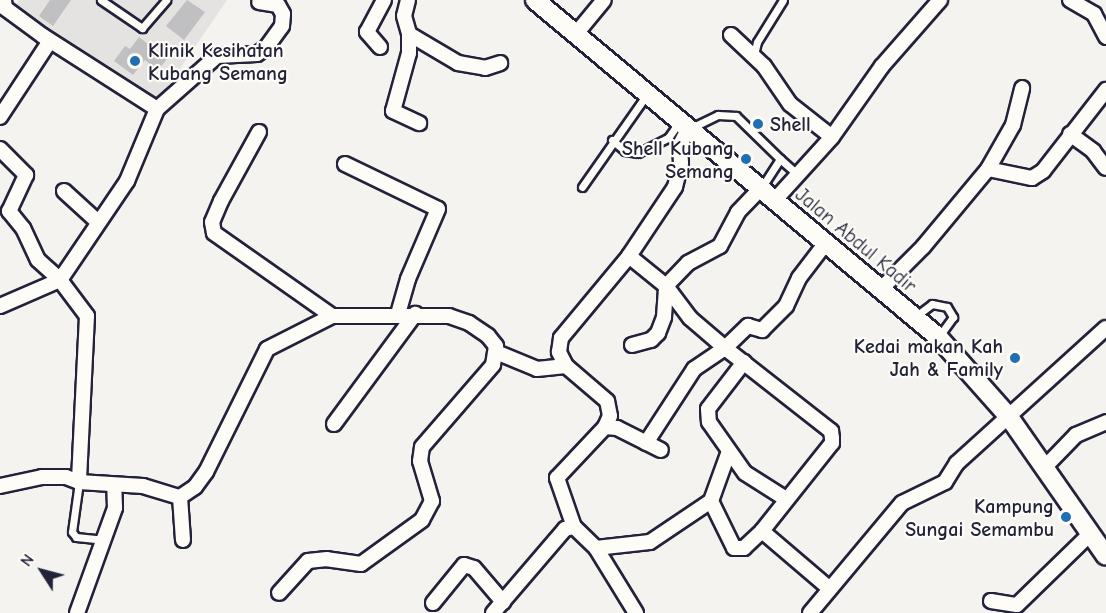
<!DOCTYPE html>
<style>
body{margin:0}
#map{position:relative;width:1106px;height:613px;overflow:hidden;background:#f4f3ef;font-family:"Comic Neue",sans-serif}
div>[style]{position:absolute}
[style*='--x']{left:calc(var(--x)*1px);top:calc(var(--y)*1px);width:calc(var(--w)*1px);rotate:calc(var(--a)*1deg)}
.built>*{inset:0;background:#e4e3e2}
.building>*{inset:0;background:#c0bfc2}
.roads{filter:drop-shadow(2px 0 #22223b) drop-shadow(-2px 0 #22223b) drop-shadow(0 2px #22223b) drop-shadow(0 -2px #22223b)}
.service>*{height:7px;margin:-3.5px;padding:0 3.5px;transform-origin:3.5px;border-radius:3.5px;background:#fdfcf7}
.minor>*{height:14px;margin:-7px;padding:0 7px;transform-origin:7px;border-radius:7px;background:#fdfcf7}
.secondary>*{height:18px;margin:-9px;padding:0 9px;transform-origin:9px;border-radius:9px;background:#fdfcf7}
.dots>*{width:16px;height:16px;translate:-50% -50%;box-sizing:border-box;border:3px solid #fdfcf7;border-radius:50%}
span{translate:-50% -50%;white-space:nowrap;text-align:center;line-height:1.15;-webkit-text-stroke:4.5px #fdfcf7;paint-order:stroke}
.poi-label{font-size:20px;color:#22223b;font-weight:700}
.left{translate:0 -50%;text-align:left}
.right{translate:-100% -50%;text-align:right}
.street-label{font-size:20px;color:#22223b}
.north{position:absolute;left:12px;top:541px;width:60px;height:60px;-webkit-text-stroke:4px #fdfcf7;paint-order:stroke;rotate:306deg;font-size:16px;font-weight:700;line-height:24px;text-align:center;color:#22223b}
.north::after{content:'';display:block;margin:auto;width:21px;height:27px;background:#22223b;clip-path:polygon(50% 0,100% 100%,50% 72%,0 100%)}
</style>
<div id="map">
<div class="built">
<div style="clip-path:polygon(19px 0,227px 0,158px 101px,116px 82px,14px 9px)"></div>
</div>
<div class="building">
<div style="clip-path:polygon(50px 0,71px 0,53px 26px,39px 16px)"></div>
<div style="clip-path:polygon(187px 0,205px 12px,184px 40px,166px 26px)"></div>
<div style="clip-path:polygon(139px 37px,167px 59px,158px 70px,145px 60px,133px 75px,114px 61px,125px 46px,130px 49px)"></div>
</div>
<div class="roads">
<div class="service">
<div style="--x:101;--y:0;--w:50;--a:34.3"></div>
<div style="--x:142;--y:28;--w:37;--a:-49"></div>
<div style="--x:754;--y:55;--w:13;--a:-77"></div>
<div style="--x:757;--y:42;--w:49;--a:-58.2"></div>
<div style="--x:691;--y:128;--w:30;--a:-26"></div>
<div style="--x:718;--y:115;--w:18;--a:3"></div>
<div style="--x:736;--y:116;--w:62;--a:44.3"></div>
<div style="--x:780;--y:159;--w:35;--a:123"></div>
<div style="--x:612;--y:140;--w:17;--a:40"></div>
<div style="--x:625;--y:151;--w:13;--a:9"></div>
<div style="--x:638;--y:153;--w:34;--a:-27"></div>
<div style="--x:668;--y:138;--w:19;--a:-55"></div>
<div style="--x:780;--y:159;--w:21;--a:41"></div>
<div style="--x:582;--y:187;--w:113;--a:-55"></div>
<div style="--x:916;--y:316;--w:20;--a:-37"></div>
<div style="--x:932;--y:304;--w:15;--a:11"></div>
<div style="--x:947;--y:307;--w:12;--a:59"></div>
<div style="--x:953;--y:317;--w:24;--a:126"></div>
<div style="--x:79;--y:482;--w:50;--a:98"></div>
<div style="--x:72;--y:532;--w:6;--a:51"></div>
<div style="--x:76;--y:537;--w:27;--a:6"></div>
</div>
<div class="minor">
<div style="--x:4;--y:0;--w:8;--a:83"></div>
<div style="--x:5;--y:8;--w:47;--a:36.4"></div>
<div style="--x:43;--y:36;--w:135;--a:32.6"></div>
<div style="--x:408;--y:0;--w:16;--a:104"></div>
<div style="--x:404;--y:16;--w:19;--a:74"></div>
<div style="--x:409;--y:34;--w:57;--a:30.6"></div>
<div style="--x:458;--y:63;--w:27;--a:10"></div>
<div style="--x:485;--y:68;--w:16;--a:-18"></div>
<div style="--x:1070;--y:0;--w:28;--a:30"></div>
<div style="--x:1094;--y:14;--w:26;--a:62"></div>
<div style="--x:409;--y:34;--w:19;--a:90"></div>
<div style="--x:409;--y:53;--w:60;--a:105.4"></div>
<div style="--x:393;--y:111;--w:29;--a:25"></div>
<div style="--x:575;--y:35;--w:45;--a:-50.4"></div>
<div style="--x:731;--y:35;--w:45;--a:43.2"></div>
<div style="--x:764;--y:66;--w:46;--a:55.6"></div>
<div style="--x:790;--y:104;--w:53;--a:38.2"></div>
<div style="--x:380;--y:47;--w:20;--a:-131"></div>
<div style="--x:367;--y:32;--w:36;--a:-62"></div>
<div style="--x:0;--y:117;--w:91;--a:-56.7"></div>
<div style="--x:259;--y:132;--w:79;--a:118.8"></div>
<div style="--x:221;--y:201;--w:23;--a:113"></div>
<div style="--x:212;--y:222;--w:11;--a:80"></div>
<div style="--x:214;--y:233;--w:144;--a:35.1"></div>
<div style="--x:1070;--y:134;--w:29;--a:36"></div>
<div style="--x:1093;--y:151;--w:21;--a:53"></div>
<div style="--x:0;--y:149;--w:37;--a:45"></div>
<div style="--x:26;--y:175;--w:40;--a:115"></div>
<div style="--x:9;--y:211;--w:22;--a:51"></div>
<div style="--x:23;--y:228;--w:35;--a:65"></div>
<div style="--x:38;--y:260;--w:30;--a:42"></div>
<div style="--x:60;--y:280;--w:45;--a:53.1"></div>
<div style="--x:87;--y:316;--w:166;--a:92.8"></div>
<div style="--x:345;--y:164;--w:103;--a:25.8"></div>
<div style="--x:438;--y:209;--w:76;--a:113.2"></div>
<div style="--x:408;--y:279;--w:37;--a:106"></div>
<div style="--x:988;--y:169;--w:45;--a:11.6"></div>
<div style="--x:1032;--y:178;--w:13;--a:-32"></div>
<div style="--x:1043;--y:171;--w:103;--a:-52.1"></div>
<div style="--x:64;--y:191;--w:46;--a:42.4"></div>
<div style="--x:774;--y:201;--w:86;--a:-47.8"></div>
<div style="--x:832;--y:137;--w:87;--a:-54.8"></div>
<div style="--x:882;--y:66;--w:88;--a:-48.7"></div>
<div style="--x:629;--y:256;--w:48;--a:39"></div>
<div style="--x:666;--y:286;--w:40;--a:53"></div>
<div style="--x:690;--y:318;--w:46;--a:40.6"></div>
<div style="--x:725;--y:348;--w:32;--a:-44"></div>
<div style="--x:748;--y:326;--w:15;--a:16"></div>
<div style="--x:762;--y:330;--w:34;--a:-45"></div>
<div style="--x:786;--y:306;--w:31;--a:-65"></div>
<div style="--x:799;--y:278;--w:43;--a:-52.6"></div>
<div style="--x:880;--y:290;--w:61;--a:-45"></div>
<div style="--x:923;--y:247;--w:102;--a:-50.2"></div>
<div style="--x:988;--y:169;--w:51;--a:-60.4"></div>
<div style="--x:1013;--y:125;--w:38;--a:-76"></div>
<div style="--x:0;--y:306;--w:65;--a:-23.4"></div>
<div style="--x:60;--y:280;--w:120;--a:-55.9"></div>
<div style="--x:127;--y:181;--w:78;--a:-67.4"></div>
<div style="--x:157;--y:109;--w:80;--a:-41.5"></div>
<div style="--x:217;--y:56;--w:40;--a:-2.9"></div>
<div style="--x:257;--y:54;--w:11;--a:-34"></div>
<div style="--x:266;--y:48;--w:27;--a:-54"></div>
<div style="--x:282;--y:26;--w:12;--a:-85"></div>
<div style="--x:283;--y:14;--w:10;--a:-119"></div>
<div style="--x:278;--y:5;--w:19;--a:-171"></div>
<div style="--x:632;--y:345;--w:20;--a:-15"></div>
<div style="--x:651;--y:340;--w:10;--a:-45"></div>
<div style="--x:658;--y:333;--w:17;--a:-69"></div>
<div style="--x:664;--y:317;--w:31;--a:-86"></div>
<div style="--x:666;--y:286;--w:32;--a:-46"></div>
<div style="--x:688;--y:263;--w:36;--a:-28"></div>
<div style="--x:720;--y:246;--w:38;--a:-62"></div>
<div style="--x:738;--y:212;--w:32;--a:-46"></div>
<div style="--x:496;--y:352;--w:44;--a:22.5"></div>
<div style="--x:537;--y:369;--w:29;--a:-6"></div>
<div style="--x:744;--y:362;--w:59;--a:127.5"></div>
<div style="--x:708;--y:409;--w:13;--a:86"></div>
<div style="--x:709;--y:422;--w:62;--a:54.8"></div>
<div style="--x:745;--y:473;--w:49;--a:32.4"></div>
<div style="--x:334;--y:424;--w:137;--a:-53.6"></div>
<div style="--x:605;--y:427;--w:12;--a:5"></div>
<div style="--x:617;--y:428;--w:49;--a:26.6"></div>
<div style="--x:646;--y:443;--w:88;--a:-57"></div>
<div style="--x:694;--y:369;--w:37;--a:-34"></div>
<div style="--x:725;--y:348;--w:135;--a:38.1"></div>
<div style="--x:831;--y:431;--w:7;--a:82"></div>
<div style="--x:832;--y:438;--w:5;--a:90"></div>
<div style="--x:832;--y:443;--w:112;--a:128.5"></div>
<div style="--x:762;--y:531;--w:25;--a:137"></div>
<div style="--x:744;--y:548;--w:10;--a:180"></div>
<div style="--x:734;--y:548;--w:52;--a:-116.1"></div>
<div style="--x:711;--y:501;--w:50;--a:-70.1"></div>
<div style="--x:1045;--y:467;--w:45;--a:-45.9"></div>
<div style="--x:1076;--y:435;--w:33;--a:-23"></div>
<div style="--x:0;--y:486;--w:43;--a:-12.1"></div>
<div style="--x:42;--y:477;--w:24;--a:0"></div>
<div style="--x:66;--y:477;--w:14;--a:21"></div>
<div style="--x:79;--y:482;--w:64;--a:3.6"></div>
<div style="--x:143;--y:486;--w:39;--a:17"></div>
<div style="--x:180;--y:497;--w:18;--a:-34"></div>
<div style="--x:195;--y:487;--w:19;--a:-54"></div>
<div style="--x:206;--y:472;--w:137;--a:-63.6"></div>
<div style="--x:267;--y:349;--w:73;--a:-26.9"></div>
<div style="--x:332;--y:316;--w:117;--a:0"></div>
<div style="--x:449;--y:316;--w:21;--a:19"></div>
<div style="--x:469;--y:323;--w:23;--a:34"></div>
<div style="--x:488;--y:336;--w:13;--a:51"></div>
<div style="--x:496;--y:346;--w:19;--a:99"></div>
<div style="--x:493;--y:365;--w:108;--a:130.9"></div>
<div style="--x:422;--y:447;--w:14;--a:98"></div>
<div style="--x:420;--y:461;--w:42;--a:73.3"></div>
<div style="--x:432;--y:501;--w:21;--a:118"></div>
<div style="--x:422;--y:520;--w:75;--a:144.2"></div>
<div style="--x:361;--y:564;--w:34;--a:-172"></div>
<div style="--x:327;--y:559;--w:19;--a:174"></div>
<div style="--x:308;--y:561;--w:43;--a:132.2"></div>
<div style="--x:180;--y:497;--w:43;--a:86"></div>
<div style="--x:762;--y:531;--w:89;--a:40.5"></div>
<div style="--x:596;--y:548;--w:54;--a:-6.3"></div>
<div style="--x:650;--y:542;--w:73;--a:-33.9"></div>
<div style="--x:991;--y:601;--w:26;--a:9"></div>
<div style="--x:1017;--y:605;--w:103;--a:-44.2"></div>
<div style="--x:433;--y:603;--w:49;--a:-50.8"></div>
<div style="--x:464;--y:565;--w:10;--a:17"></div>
<div style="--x:474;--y:568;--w:45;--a:49.5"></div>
<div style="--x:77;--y:613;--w:112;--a:-70.1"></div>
<div style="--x:115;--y:508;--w:23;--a:-92"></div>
<div style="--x:493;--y:613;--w:111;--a:-49.4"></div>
<div style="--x:565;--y:529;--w:9;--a:-13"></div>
<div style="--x:636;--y:613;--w:76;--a:-121.6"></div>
<div style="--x:596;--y:548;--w:30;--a:-136"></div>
<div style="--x:574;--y:527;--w:52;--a:-109.1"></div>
<div style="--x:557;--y:478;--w:70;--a:-46.7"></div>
<div style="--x:605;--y:427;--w:12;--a:-66"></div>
<div style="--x:610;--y:416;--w:15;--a:-101"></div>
<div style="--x:607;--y:401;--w:54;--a:-139.5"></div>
<div style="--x:566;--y:366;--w:16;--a:-117"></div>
<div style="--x:559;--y:352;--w:14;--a:-82"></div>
<div style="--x:561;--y:338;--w:107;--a:-50.3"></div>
<div style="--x:629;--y:256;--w:83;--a:-56.3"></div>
<div style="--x:675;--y:187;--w:25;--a:-76"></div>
<div style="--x:681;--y:163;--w:18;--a:-93"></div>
<div style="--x:680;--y:145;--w:18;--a:-63"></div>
<div style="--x:810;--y:613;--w:143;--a:-50.1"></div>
<div style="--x:902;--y:503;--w:48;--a:-26"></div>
<div style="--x:945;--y:482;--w:22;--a:-58"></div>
<div style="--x:957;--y:463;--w:201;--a:-42.2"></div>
</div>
<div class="secondary">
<div style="--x:535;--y:0;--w:525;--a:39.9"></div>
<div style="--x:938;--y:337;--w:107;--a:48.4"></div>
<div style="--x:1009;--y:417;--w:169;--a:55.1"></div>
</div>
</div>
<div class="dots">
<div style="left:135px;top:61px;background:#1f6fb2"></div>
<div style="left:758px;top:124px;background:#1f6fb2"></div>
<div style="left:746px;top:159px;background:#1f6fb2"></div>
<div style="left:1015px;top:358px;background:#1f6fb2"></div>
<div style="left:1066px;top:517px;background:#1f6fb2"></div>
</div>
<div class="poi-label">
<span class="left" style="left:148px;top:62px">Klinik Kesihatan<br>Kubang Semang</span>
<span class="left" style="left:770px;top:124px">Shell</span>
<span class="right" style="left:734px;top:160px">Shell Kubang<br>Semang</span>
<span class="right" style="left:1003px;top:358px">Kedai makan Kah<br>Jah &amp; Family</span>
<span class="right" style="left:1054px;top:518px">Kampung<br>Sungai Semambu</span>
</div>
<div class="street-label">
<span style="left:856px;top:240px;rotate:40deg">Jalan Abdul Kadir</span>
</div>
<div class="north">N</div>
</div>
